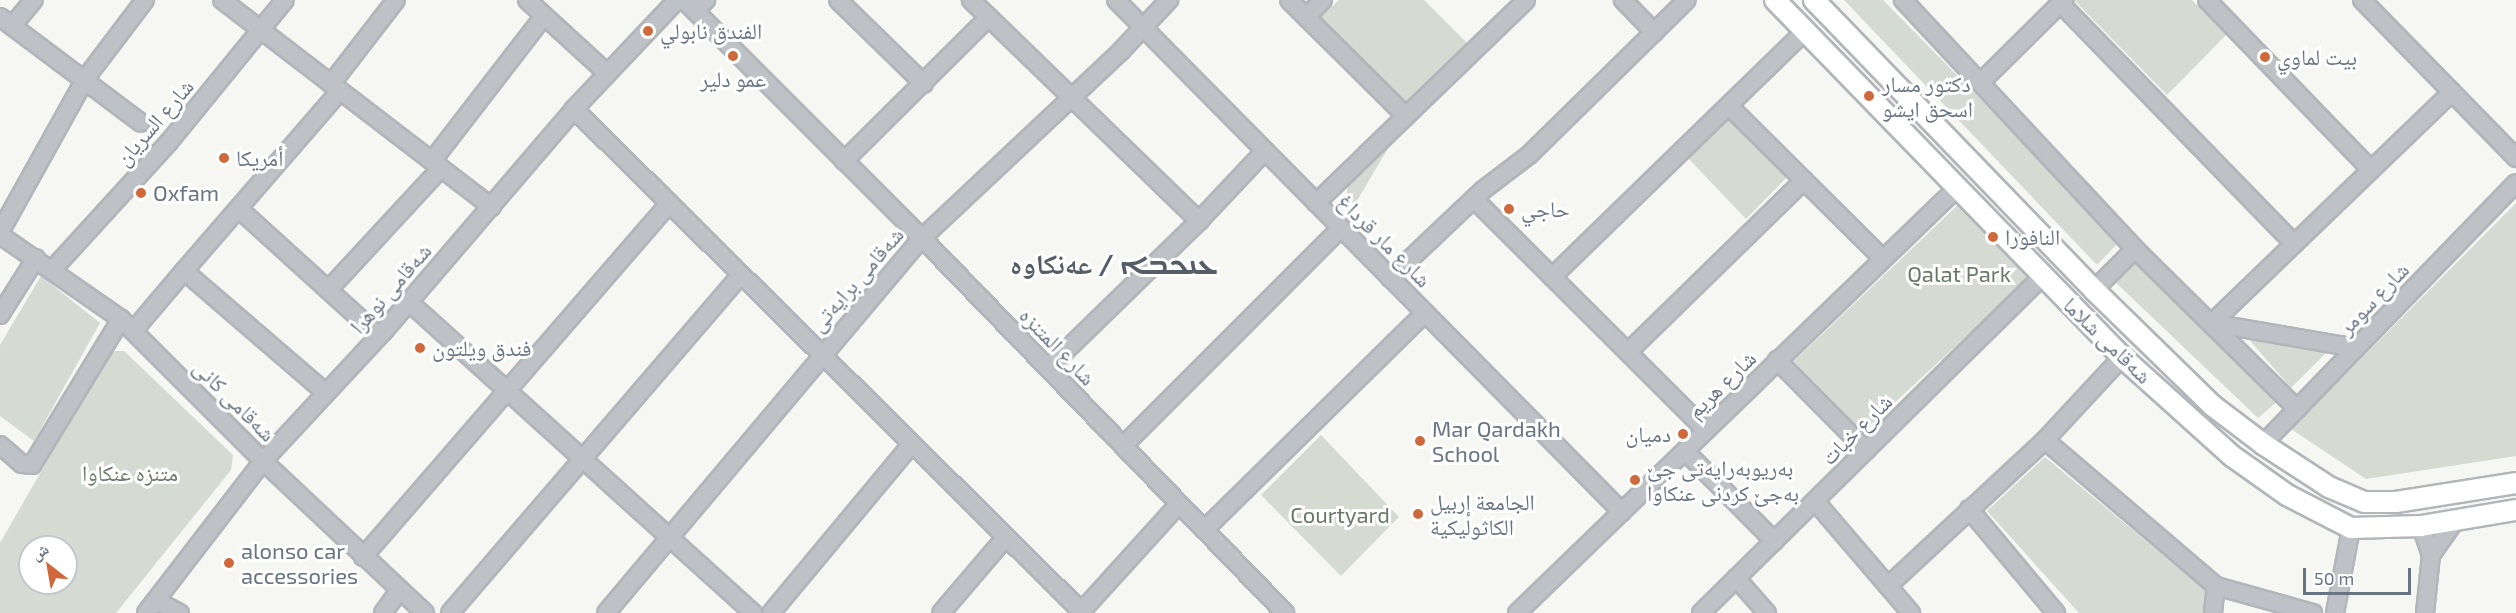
<!DOCTYPE html>
<meta charset="utf-8">
<style>
body{margin:0}
#map{position:relative;width:2516px;height:613px;overflow:hidden;background:#f6f6f3;font-family:"Exo 2","Noto Naskh Arabic","Noto Sans Syriac",sans-serif}
div>[style]{position:absolute}
[style*='--x']{left:calc(var(--x)*1px);top:calc(var(--y)*1px);width:calc(var(--w)*1px);rotate:calc(var(--a)*1deg)}
.green>*{inset:0;background:#d5dad3}
.roads{filter:drop-shadow(2px 0 #b2b5b9) drop-shadow(-2px 0 #b2b5b9) drop-shadow(0 2px #b2b5b9) drop-shadow(0 -2px #b2b5b9)}
.minor>*{height:16px;margin:-8px;padding:0 8px;transform-origin:8px;border-radius:8px;background:#bec1c5}
.major>*{height:20px;margin:-10px;padding:0 10px;transform-origin:10px;border-radius:10px;background:#fff}
.dots>*{width:16px;height:16px;translate:-50% -50%;box-sizing:border-box;border:3px solid #fff;border-radius:50%}
span{translate:-50% -50%;white-space:nowrap;text-align:center;line-height:1.15;-webkit-text-stroke:6px #fff;paint-order:stroke}
.poi-label{font-size:22px;color:#687481}
.left{translate:0 -50%;text-align:left}
.right{translate:-100% -50%;text-align:right}
.street-label{font-size:22px;color:#687481}
.park-label{font-size:22px;color:#697967}
.district-label{font-size:28px;color:#555e67;font-weight:700}
.north{position:absolute;left:18px;top:535px;width:60px;height:60px;box-sizing:border-box;background:#fff;border:2px solid #c3c7cd;border-radius:50%;rotate:329deg;font-size:16px;font-weight:700;line-height:24px;text-align:center;color:#687481}
.north::after{content:'';display:block;margin:auto;width:21px;height:27px;background:#cf693b;clip-path:polygon(50% 0,100% 100%,50% 72%,0 100%)}
.scale{position:absolute;left:2303px;top:568px;width:108px;height:27px;box-sizing:border-box;border:3px solid #687481;border-top:0;padding-left:8px;font-size:18px;line-height:21px;white-space:nowrap;color:#687481;-webkit-text-stroke:4px #fff;paint-order:stroke}
</style>
<div id="map">
<div class="green">
<div style="clip-path:polygon(1339px 0,1424px 0,1469px 45px,1407px 109px,1318px 20px)"></div>
<div style="clip-path:polygon(1844px 0,1883px 0,2120px 241px,2097px 265px)"></div>
<div style="clip-path:polygon(2074px 0,2192px 0,2227px 34px,2167px 95px)"></div>
<div style="clip-path:polygon(1727px 118px,1788px 176px,1746px 219px,1687px 157px)"></div>
<div style="clip-path:polygon(1381px 133px,1393px 140px,1355px 204px,1346px 197px,1349px 181px,1343px 165px)"></div>
<div style="clip-path:polygon(1962px 201px,2031px 276px,1863px 432px,1794px 361px)"></div>
<div style="clip-path:polygon(2516px 203px,2516px 456px,2366px 479px,2291px 429px)"></div>
<div style="clip-path:polygon(2134px 256px,2278px 401px,2258px 418px,2111px 278px)"></div>
<div style="clip-path:polygon(41px 276px,100px 323px,34px 441px,0 416px,0 345px)"></div>
<div style="clip-path:polygon(2246px 336px,2329px 350px,2291px 388px)"></div>
<div style="clip-path:polygon(evenodd,115px 351px,124px 351px,233px 455px,231px 470px,116px 613px,0 613px,0 543px,107px 357px,115px 351px,30px 547px,66px 547px,66px 583px,30px 583px,30px 547px)"></div>
<div style="clip-path:polygon(1321px 435px,1399px 517px,1341px 576px,1261px 495px)"></div>
<div style="clip-path:polygon(2045px 457px,2207px 592px,2205px 613px,2079px 613px,1987px 511px)"></div>
</div>
<div class="roads">
<div class="minor">
<div style="--x:222;--y:0;--w:340;--a:37.5"></div>
<div style="--x:527;--y:0;--w:108;--a:42.4"></div>
<div style="--x:684;--y:0;--w:337;--a:45"></div>
<div style="--x:922;--y:238;--w:522;--a:45.93"></div>
<div style="--x:838;--y:0;--w:120;--a:44.3"></div>
<div style="--x:971;--y:0;--w:318;--a:44.1"></div>
<div style="--x:1116;--y:0;--w:720;--a:45.34"></div>
<div style="--x:1289;--y:0;--w:165;--a:44.8"></div>
<div style="--x:1623;--y:0;--w:45;--a:45.9"></div>
<div style="--x:1903;--y:0;--w:340;--a:47"></div>
<div style="--x:2135;--y:249;--w:228;--a:44.6"></div>
<div style="--x:2207;--y:0;--w:236;--a:46"></div>
<div style="--x:2362;--y:0;--w:221;--a:45.7"></div>
<div style="--x:2060;--y:3;--w:336;--a:45.8"></div>
<div style="--x:695;--y:11;--w:16;--a:-45"></div>
<div style="--x:0;--y:17;--w:176;--a:36.9"></div>
<div style="--x:1306;--y:17;--w:24;--a:-45"></div>
<div style="--x:12;--y:26;--w:34;--a:-50"></div>
<div style="--x:1981;--y:82;--w:117;--a:-44.7"></div>
<div style="--x:331;--y:84;--w:106;--a:-52.3"></div>
<div style="--x:1729;--y:106;--w:217;--a:44.8"></div>
<div style="--x:574;--y:109;--w:713;--a:44.72"></div>
<div style="--x:432;--y:161;--w:183;--a:-52.3"></div>
<div style="--x:844;--y:161;--w:204;--a:-44.8"></div>
<div style="--x:1474;--y:199;--w:327;--a:44.9"></div>
<div style="--x:1316;--y:203;--w:292;--a:-44"></div>
<div style="--x:239;--y:209;--w:189;--a:42.2"></div>
<div style="--x:0;--y:232;--w:175;--a:-60.9"></div>
<div style="--x:85;--y:79;--w:99;--a:-52.8"></div>
<div style="--x:0;--y:235;--w:147;--a:34.8"></div>
<div style="--x:121;--y:319;--w:201;--a:45"></div>
<div style="--x:263;--y:461;--w:222;--a:43.2"></div>
<div style="--x:53;--y:269;--w:172;--a:-47.6"></div>
<div style="--x:169;--y:142;--w:183;--a:-50.8"></div>
<div style="--x:1552;--y:277;--w:353;--a:-44.2"></div>
<div style="--x:1390;--y:278;--w:128;--a:-43.4"></div>
<div style="--x:1483;--y:190;--w:58;--a:-37.3"></div>
<div style="--x:1529;--y:155;--w:221;--a:-44.5"></div>
<div style="--x:330;--y:288;--w:163;--a:-47.2"></div>
<div style="--x:2094;--y:290;--w:58;--a:-45"></div>
<div style="--x:409;--y:302;--w:464;--a:42.1"></div>
<div style="--x:0;--y:315;--w:67;--a:-57.7"></div>
<div style="--x:134;--y:330;--w:77;--a:-49.7"></div>
<div style="--x:2356;--y:348;--w:146;--a:-170.2"></div>
<div style="--x:2212;--y:323;--w:333;--a:-43.9"></div>
<div style="--x:1628;--y:352;--w:246;--a:-44.3"></div>
<div style="--x:1777;--y:360;--w:127;--a:45.3"></div>
<div style="--x:1048;--y:368;--w:211;--a:-44.2"></div>
<div style="--x:1199;--y:221;--w:96;--a:-46.7"></div>
<div style="--x:326;--y:393;--w:187;--a:-139.3"></div>
<div style="--x:184;--y:271;--w:238;--a:-49.1"></div>
<div style="--x:2045;--y:440;--w:225;--a:40.5"></div>
<div style="--x:2216;--y:586;--w:101;--a:15.6"></div>
<div style="--x:2263;--y:444;--w:363;--a:-45.9"></div>
<div style="--x:0;--y:445;--w:29;--a:41"></div>
<div style="--x:22;--y:464;--w:10;--a:6"></div>
<div style="--x:32;--y:465;--w:171;--a:-58.6"></div>
<div style="--x:1123;--y:446;--w:308;--a:-45"></div>
<div style="--x:1685;--y:451;--w:127;--a:45.3"></div>
<div style="--x:1815;--y:501;--w:148;--a:49.4"></div>
<div style="--x:1969;--y:509;--w:136;--a:50.1"></div>
<div style="--x:2421;--y:526;--w:31;--a:71"></div>
<div style="--x:2431;--y:555;--w:58;--a:95.9"></div>
<div style="--x:1204;--y:530;--w:310;--a:-44.5"></div>
<div style="--x:2431;--y:555;--w:42;--a:-54.8"></div>
<div style="--x:363;--y:557;--w:467;--a:-49.1"></div>
<div style="--x:1736;--y:578;--w:47;--a:48.5"></div>
<div style="--x:1888;--y:586;--w:214;--a:-42.9"></div>
<div style="--x:2045;--y:440;--w:113;--a:-47.1"></div>
<div style="--x:157;--y:601;--w:26;--a:28"></div>
<div style="--x:146;--y:613;--w:192;--a:-52.4"></div>
<div style="--x:263;--y:461;--w:178;--a:-47.1"></div>
<div style="--x:384;--y:331;--w:292;--a:-49.4"></div>
<div style="--x:574;--y:109;--w:150;--a:-46.6"></div>
<div style="--x:383;--y:613;--w:29;--a:-54"></div>
<div style="--x:450;--y:613;--w:446;--a:-49.3"></div>
<div style="--x:606;--y:613;--w:490;--a:-49.9"></div>
<div style="--x:922;--y:238;--w:274;--a:-43.2"></div>
<div style="--x:1122;--y:50;--w:69;--a:-46.8"></div>
<div style="--x:771;--y:613;--w:220;--a:-50.2"></div>
<div style="--x:941;--y:613;--w:100;--a:-49.5"></div>
<div style="--x:1080;--y:613;--w:147;--a:-47.8"></div>
<div style="--x:1517;--y:613;--w:612;--a:-44.01"></div>
<div style="--x:1701;--y:613;--w:480;--a:-44.6"></div>
<div style="--x:2213;--y:613;--w:27;--a:-84"></div>
<div style="--x:2335;--y:613;--w:86;--a:-79.3"></div>
</div>
<div class="major">
<div style="--x:1775;--y:0;--w:498;--a:45.8"></div>
<div style="--x:2122;--y:357;--w:148;--a:42"></div>
<div style="--x:2232;--y:456;--w:67;--a:35.3"></div>
<div style="--x:2287;--y:495;--w:72;--a:27.3"></div>
<div style="--x:2351;--y:528;--w:70;--a:-1.6"></div>
<div style="--x:2421;--y:526;--w:96;--a:-9.6"></div>
<div style="--x:1814;--y:0;--w:403;--a:46"></div>
<div style="--x:2094;--y:290;--w:166;--a:44.3"></div>
<div style="--x:2213;--y:406;--w:63;--a:37.2"></div>
<div style="--x:2263;--y:444;--w:79;--a:33.1"></div>
<div style="--x:2329;--y:487;--w:38;--a:23"></div>
<div style="--x:2364;--y:502;--w:32;--a:0"></div>
<div style="--x:2396;--y:502;--w:121;--a:-9"></div>
</div>
</div>
<div class="dots">
<div style="left:648px;top:31px;background:#cf693b"></div>
<div style="left:733px;top:56px;background:#cf693b"></div>
<div style="left:2265px;top:57px;background:#cf693b"></div>
<div style="left:1869px;top:96px;background:#cf693b"></div>
<div style="left:224px;top:158px;background:#cf693b"></div>
<div style="left:141px;top:193px;background:#cf693b"></div>
<div style="left:1509px;top:209px;background:#cf693b"></div>
<div style="left:1993px;top:237px;background:#cf693b"></div>
<div style="left:420px;top:348px;background:#cf693b"></div>
<div style="left:1683px;top:434px;background:#cf693b"></div>
<div style="left:1420px;top:441px;background:#cf693b"></div>
<div style="left:1635px;top:480px;background:#cf693b"></div>
<div style="left:1418px;top:514px;background:#cf693b"></div>
<div style="left:229px;top:563px;background:#cf693b"></div>
</div>
<div class="poi-label">
<span class="left" style="left:660px;top:31px">الفندق نابولي</span>
<span class="left" style="left:2277px;top:57px">بيت لماوي</span>
<span style="left:733px;top:79px">عمو دلير</span>
<span class="left" style="left:1882px;top:96px">دكتور مسار<br>اسحق ايشو</span>
<span class="left" style="left:236px;top:158px">أمريكا</span>
<span class="left" style="left:153px;top:193px">Oxfam</span>
<span class="left" style="left:1521px;top:209px">حاجي</span>
<span class="left" style="left:2005px;top:237px">النافورا</span>
<span class="left" style="left:432px;top:348px">فندق ویلتون</span>
<span class="left" style="left:1432px;top:441px">Mar Qardakh<br>School</span>
<span class="right" style="left:1671px;top:434px">دميان</span>
<span class="left" style="left:1647px;top:480px">بەریوبەرایەتی جێ<br>بەجێ کردنی عنکاوا</span>
<span class="left" style="left:1430px;top:514px">الجامعة إربيل<br>الكاثوليكية</span>
<span class="left" style="left:241px;top:563px">alonso car<br>accessories</span>
</div>
<div class="street-label">
<span style="left:154px;top:122px;rotate:-49deg">شارع السريان</span>
<span style="left:1385px;top:240px;rotate:45deg">شارع مار قرداغ</span>
<span style="left:856px;top:279px;rotate:-49deg">شەقامی برایەتی</span>
<span style="left:390px;top:288px;rotate:-49deg">شەقامی نوهرا</span>
<span style="left:2373px;top:298px;rotate:-46deg">شارع سومر</span>
<span style="left:2108px;top:340px;rotate:44deg">شەقامی شلاما</span>
<span style="left:1058px;top:346px;rotate:46deg">شارع المتنزه</span>
<span style="left:1721px;top:384px;rotate:-44deg">شارع هريم</span>
<span style="left:235px;top:400px;rotate:45deg">شەقامی کانی</span>
<span style="left:1856px;top:429px;rotate:-45deg">شارع خبات</span>
</div>
<div class="park-label">
<span style="left:1959px;top:274px">Qalat Park</span>
<span style="left:130px;top:473px">متنزه عنكاوا</span>
<span style="left:1340px;top:515px">Courtyard</span>
</div>
<div class="district-label">
<span style="left:1114px;top:263px">ܥܢܟܒܐ / عەنکاوە</span>
</div>
<div class="north">ش</div>
<div class="scale">50 m</div>
</div>
